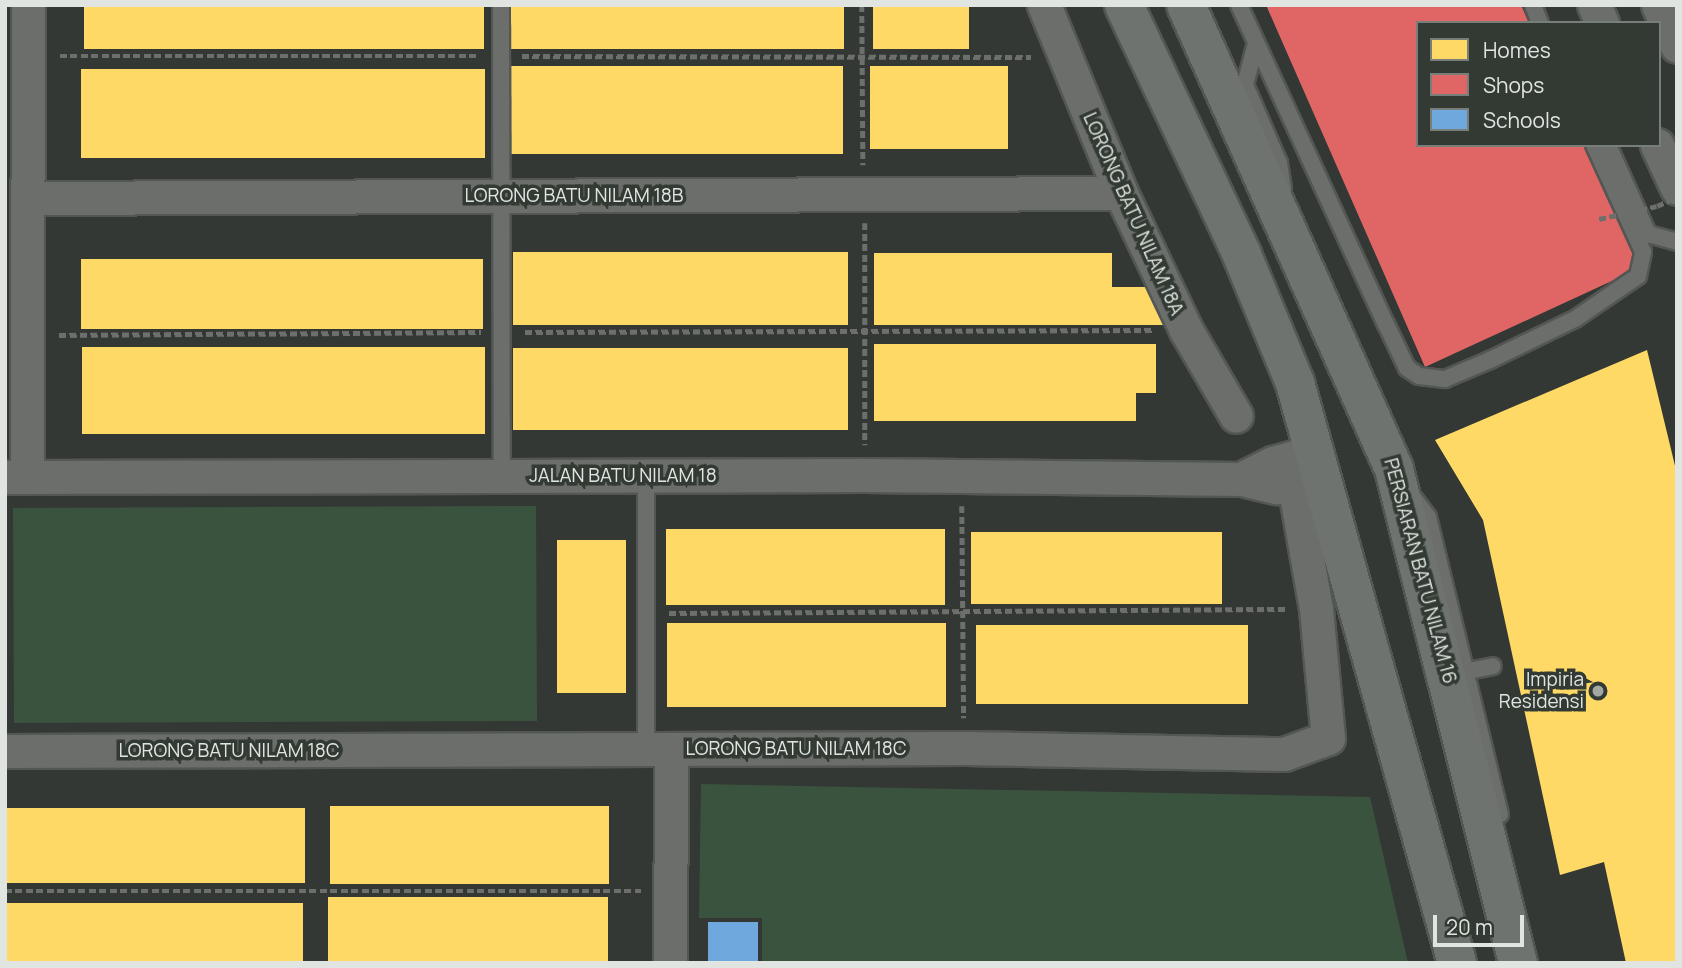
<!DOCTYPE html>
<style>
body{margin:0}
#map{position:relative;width:1682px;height:968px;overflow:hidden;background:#343834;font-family:Manrope,sans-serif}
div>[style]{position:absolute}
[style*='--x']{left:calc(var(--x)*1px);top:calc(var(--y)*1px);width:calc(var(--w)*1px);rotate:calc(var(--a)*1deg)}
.green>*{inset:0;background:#3a533f}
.homes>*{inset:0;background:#ffd966}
.shops>*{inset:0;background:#e06666}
.schools>*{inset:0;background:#6fa8dc}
.path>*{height:4.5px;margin-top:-2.25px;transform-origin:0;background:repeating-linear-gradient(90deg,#6c6f6c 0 7px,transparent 0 10.5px)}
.roads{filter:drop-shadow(2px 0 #535754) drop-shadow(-2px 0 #535754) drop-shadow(0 2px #535754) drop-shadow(0 -2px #535754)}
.lane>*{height:16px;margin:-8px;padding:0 8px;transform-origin:8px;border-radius:8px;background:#6b6e6b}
.street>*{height:33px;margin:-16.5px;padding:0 16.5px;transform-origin:16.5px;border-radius:16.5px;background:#6b6e6b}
.secondary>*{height:38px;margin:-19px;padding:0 19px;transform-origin:19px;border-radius:19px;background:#6e736f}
.path-bridge>*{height:4.5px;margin-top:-2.25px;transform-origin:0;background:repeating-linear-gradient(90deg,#6c6f6c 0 7px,transparent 0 10.5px)}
.dots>*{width:19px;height:19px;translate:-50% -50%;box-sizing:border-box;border:4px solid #323a33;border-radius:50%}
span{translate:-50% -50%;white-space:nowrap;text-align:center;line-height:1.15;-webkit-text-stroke:7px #323a33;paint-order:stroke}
.street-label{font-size:19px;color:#e0e5e1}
.poi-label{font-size:19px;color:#e0e5e1}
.right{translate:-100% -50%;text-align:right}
.frame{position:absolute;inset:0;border:7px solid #e0e5e1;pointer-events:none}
.legend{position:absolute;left:1416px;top:21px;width:245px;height:126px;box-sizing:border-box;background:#323a33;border:2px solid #787e79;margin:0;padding:9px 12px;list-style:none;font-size:21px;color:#e0e5e1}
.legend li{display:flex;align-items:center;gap:14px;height:35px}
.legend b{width:35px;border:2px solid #787e79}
.scale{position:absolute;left:1433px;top:915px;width:91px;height:32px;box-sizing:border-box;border:4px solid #e0e5e1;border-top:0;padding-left:9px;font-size:21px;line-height:24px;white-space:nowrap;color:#e0e5e1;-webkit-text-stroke:5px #323a33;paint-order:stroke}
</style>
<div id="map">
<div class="green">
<div style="clip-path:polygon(536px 506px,537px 721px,14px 723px,13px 508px)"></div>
<div style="clip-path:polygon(701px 784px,1370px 797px,1408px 963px,762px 963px,762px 918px,699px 918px)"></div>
</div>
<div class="homes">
<div style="clip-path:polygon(84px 5px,484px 5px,484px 49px,84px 49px)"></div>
<div style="clip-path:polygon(511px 5px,844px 5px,844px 49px,511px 49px)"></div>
<div style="clip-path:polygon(873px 5px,969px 5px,969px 49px,873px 49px)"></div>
<div style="clip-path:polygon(511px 66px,843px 66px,843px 154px,511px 154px)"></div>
<div style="clip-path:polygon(870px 66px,1008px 66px,1008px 149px,870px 149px)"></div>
<div style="clip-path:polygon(81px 69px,485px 69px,485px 158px,81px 158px)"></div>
<div style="clip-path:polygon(513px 252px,848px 252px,848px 325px,513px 325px)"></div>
<div style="clip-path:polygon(874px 253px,1112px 253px,1112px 287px,1147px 287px,1168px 325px,874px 325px)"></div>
<div style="clip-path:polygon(81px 259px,483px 259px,483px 329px,81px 329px)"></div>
<div style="clip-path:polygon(874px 344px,1156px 344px,1156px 393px,1136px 393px,1136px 421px,874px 421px)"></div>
<div style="clip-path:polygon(82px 347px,485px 347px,485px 434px,82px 434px)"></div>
<div style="clip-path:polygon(513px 348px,848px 348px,848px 430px,513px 430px)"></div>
<div style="clip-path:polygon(1647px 350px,1677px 474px,1677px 963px,1626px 963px,1604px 862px,1560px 875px,1483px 520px,1435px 440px)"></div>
<div style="clip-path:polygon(666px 529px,945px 529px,945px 605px,666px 605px)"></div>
<div style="clip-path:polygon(971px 532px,1222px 532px,1222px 604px,971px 604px)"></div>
<div style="clip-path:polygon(557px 540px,626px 540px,626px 693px,557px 693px)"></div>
<div style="clip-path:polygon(667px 623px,946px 623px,946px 707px,667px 707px)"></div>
<div style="clip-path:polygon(976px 625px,1248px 625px,1248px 704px,976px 704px)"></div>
<div style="clip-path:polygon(330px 806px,609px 806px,609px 884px,330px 884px)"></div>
<div style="clip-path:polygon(5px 808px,305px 808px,305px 883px,5px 883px)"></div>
<div style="clip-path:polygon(328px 897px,608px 897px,608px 963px,328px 963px)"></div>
<div style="clip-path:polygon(5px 903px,303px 903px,303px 963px,5px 963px)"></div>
</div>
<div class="shops">
<div style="clip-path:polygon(1266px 5px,1521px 5px,1529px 23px,1418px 23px,1418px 145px,1584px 145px,1640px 268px,1425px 367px)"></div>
</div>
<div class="schools">
<div style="clip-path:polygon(708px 922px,758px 922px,758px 963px,708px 963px)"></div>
</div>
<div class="path">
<div style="--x:862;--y:5;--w:160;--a:89.6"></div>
<div style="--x:60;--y:56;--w:418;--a:0"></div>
<div style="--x:522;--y:56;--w:509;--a:0.11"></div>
<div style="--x:865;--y:223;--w:222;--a:90"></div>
<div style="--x:525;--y:332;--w:628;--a:-0.18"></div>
<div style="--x:59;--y:335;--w:422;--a:-0.4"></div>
<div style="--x:962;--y:506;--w:212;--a:89.5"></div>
<div style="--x:669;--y:613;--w:617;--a:-0.37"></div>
<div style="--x:5;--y:891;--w:636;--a:0"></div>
</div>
<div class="roads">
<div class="lane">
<div style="--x:501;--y:5;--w:470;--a:89.9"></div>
<div style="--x:1239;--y:5;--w:351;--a:65.3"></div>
<div style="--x:1386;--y:324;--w:49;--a:64.5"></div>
<div style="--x:1407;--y:368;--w:14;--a:34"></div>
<div style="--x:1419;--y:376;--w:26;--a:7"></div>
<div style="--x:1445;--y:379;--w:49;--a:-22.9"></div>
<div style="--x:1490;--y:360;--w:94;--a:-25.8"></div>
<div style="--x:1575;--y:319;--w:76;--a:-34.3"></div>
<div style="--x:1638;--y:276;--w:25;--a:-78"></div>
<div style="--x:1643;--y:252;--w:118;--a:-114.6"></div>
<div style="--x:1533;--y:5;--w:19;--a:69"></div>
<div style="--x:1256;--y:43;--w:43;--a:104.7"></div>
<div style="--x:1245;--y:85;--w:85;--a:66.4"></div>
<div style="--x:1279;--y:163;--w:26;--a:81"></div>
<div style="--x:1608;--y:145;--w:98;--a:65.8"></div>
<div style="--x:1648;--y:234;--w:30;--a:15"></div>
<div style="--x:646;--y:476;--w:273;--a:90"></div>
<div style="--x:1413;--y:497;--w:25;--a:53"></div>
<div style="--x:1428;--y:517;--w:306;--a:76.4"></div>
<div style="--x:1468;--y:671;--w:25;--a:-11"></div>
</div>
<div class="street">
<div style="--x:1044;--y:5;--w:203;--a:67.7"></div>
<div style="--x:1121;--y:193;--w:152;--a:64.6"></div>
<div style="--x:1186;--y:330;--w:99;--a:59.8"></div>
<div style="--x:1594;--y:5;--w:20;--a:66"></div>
<div style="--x:1658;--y:5;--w:45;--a:65.1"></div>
<div style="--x:1657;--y:145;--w:47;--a:65.1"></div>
<div style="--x:27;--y:198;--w:1094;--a:-0.26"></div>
<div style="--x:5;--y:477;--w:860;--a:-0.13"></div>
<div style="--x:865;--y:475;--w:376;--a:0.6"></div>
<div style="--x:1241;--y:479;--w:37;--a:13"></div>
<div style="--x:1277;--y:487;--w:37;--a:-9"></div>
<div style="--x:27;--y:477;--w:472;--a:-89.9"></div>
<div style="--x:1241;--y:479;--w:36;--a:-27"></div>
<div style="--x:1273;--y:463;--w:45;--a:-15.6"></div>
<div style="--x:5;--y:751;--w:960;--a:-0.18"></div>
<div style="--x:965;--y:748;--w:319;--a:1.1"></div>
<div style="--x:1284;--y:754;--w:47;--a:-20"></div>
<div style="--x:1328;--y:738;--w:130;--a:-95.3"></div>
<div style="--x:1316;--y:609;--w:127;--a:-100"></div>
<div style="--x:670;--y:963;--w:213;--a:-89.7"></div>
</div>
<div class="secondary">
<div style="--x:1124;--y:5;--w:276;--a:64.7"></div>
<div style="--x:1242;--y:255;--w:139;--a:67.5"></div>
<div style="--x:1295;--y:383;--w:602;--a:74.39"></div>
<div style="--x:1186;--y:5;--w:508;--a:65.85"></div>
<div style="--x:1394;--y:469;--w:509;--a:75.91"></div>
</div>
</div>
<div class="path-bridge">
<div style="--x:1599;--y:219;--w:59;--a:-12.6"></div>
<div style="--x:1657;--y:206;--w:22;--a:-24"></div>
</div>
<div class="dots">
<div style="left:1598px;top:691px;background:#a4a8a4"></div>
</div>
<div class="street-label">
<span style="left:574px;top:196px">LORONG BATU NILAM 18B</span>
<span style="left:1133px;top:214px;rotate:66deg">LORONG BATU NILAM 18A</span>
<span style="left:623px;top:476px">JALAN BATU NILAM 18</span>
<span style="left:1420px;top:571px;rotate:75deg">PERSIARAN BATU NILAM 16</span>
<span style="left:796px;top:749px">LORONG BATU NILAM 18C</span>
<span style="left:229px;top:751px">LORONG BATU NILAM 18C</span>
</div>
<div class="poi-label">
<span class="right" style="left:1584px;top:691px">Impiria<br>Residensi</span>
</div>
<div class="frame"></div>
<ul class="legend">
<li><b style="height:19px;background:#ffd966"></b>Homes</li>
<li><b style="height:19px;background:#e06666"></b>Shops</li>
<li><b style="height:19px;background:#6fa8dc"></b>Schools</li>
</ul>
<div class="scale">20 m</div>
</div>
